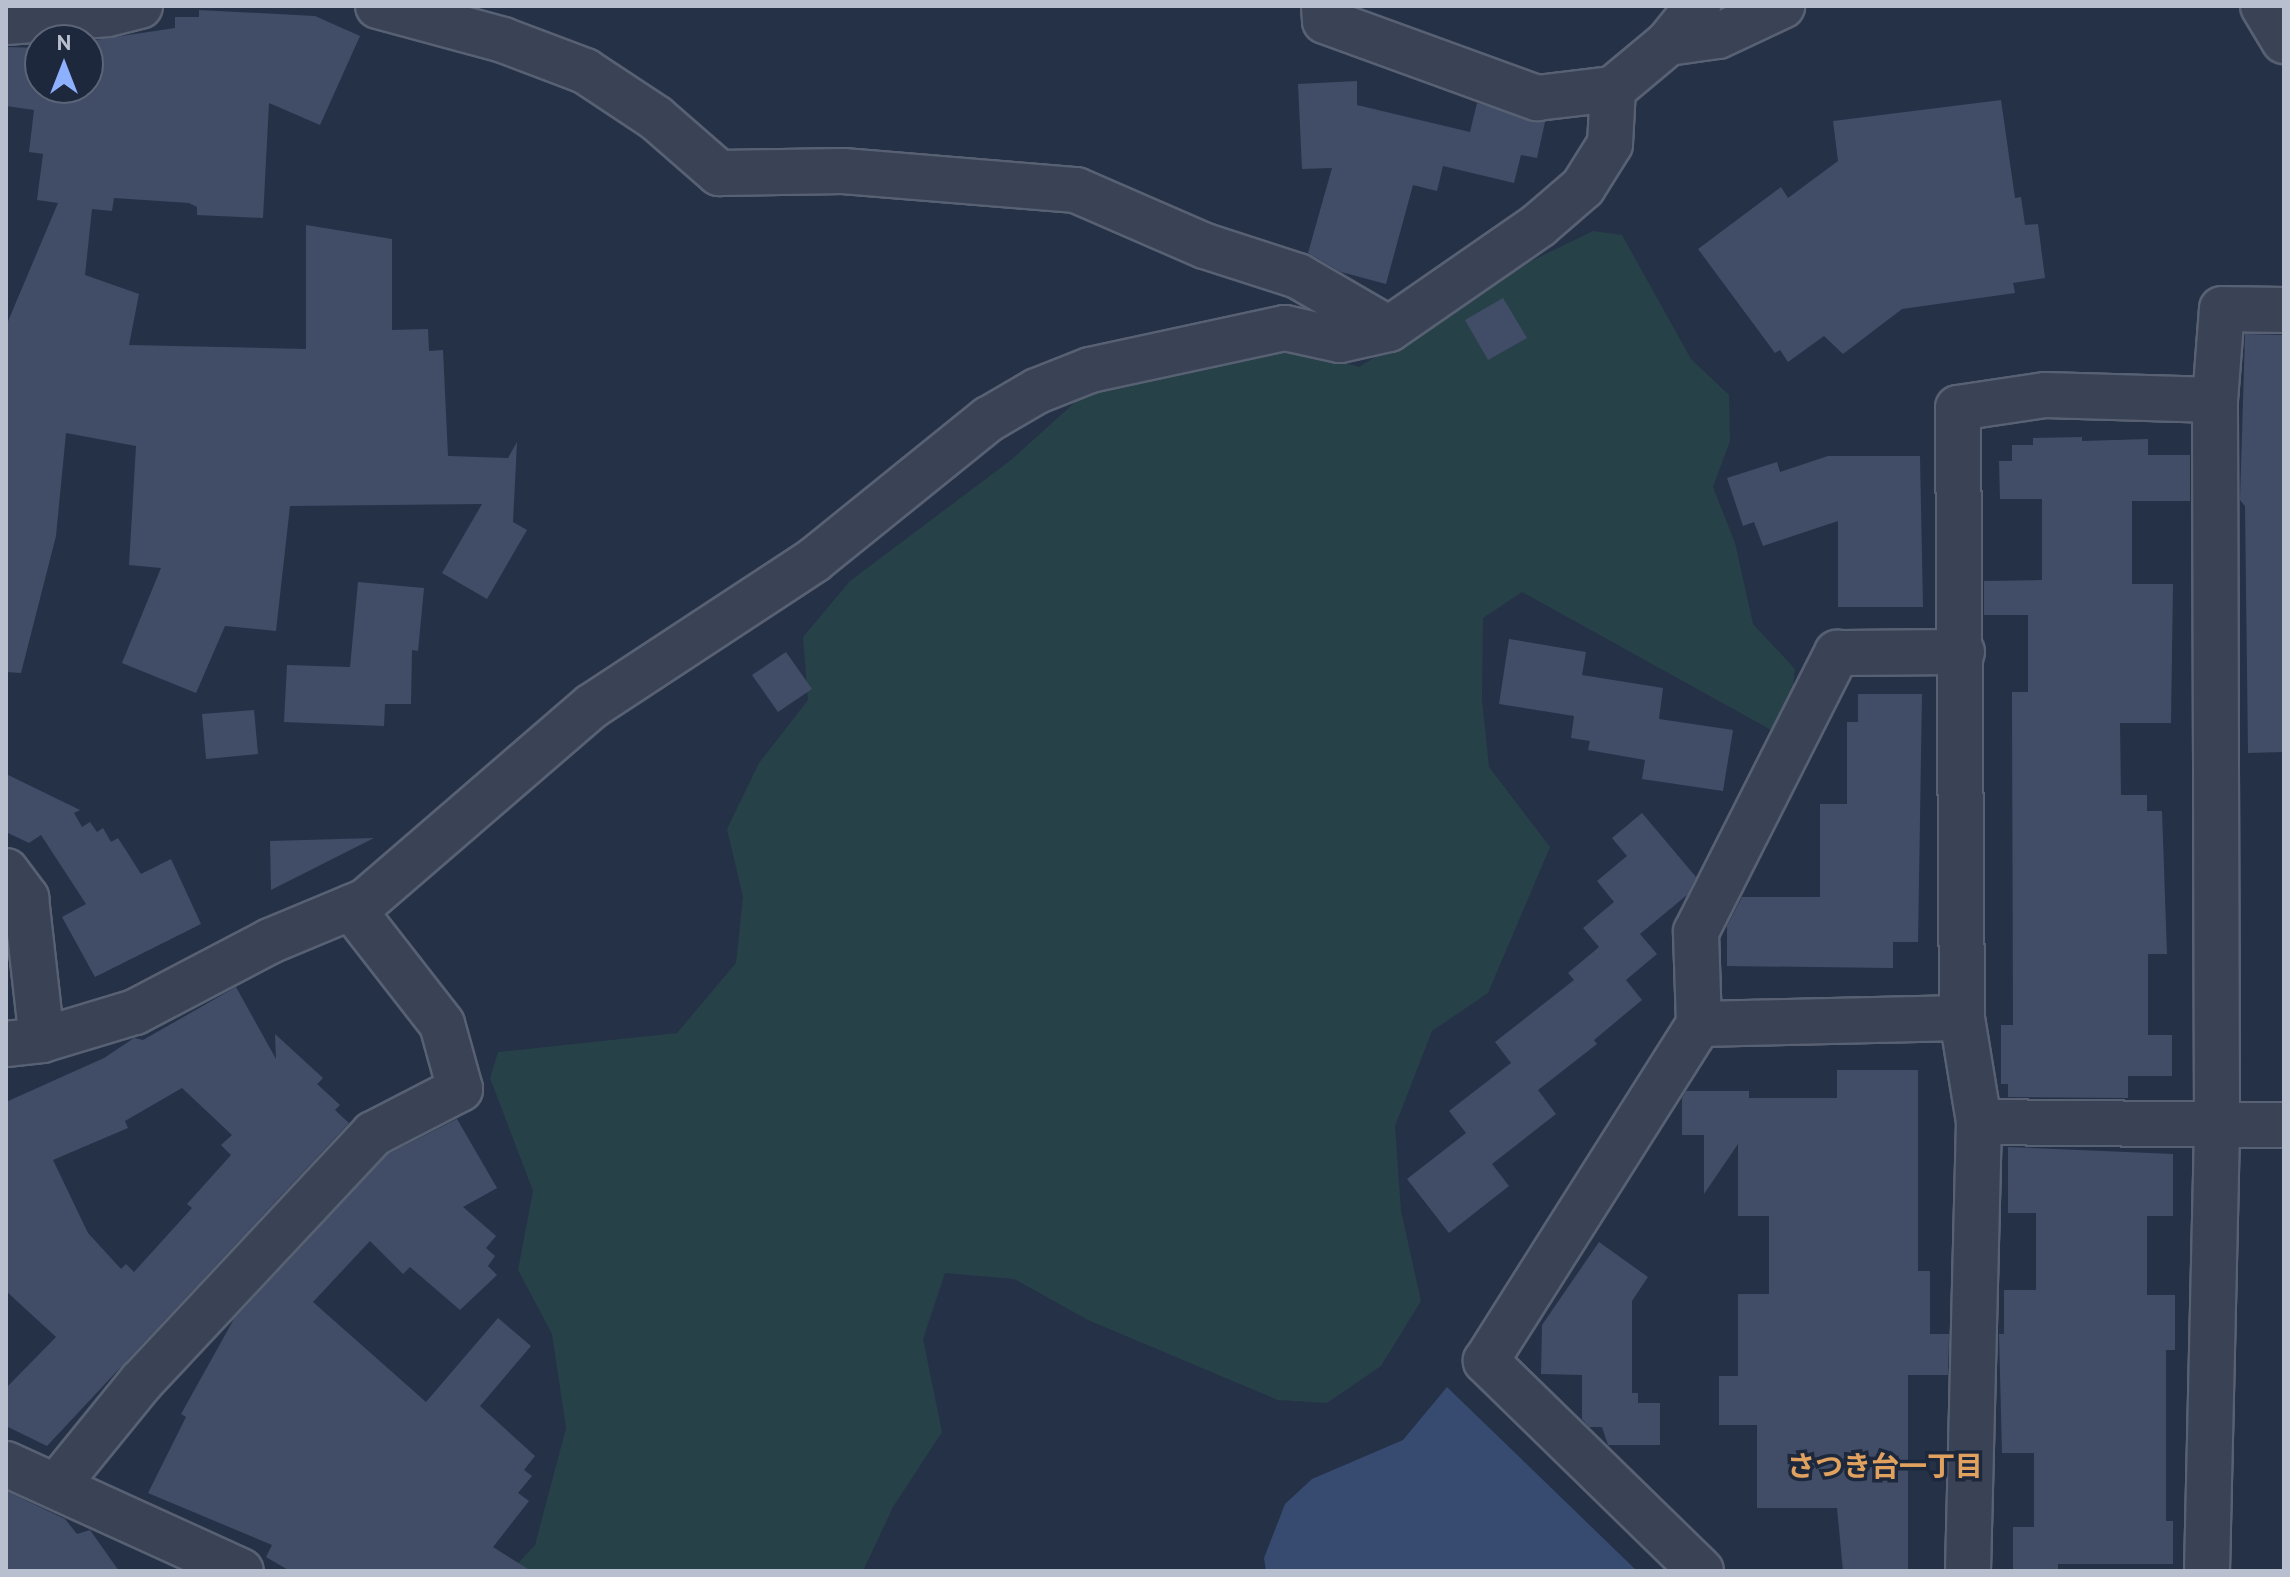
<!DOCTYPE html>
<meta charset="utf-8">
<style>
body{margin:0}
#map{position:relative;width:2290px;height:1577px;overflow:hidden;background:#253147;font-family:"PT Sans","Noto Sans JP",sans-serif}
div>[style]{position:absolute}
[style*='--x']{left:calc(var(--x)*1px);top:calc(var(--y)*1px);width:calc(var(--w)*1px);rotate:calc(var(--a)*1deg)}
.green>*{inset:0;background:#274148}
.water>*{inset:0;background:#374a6f}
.building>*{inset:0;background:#414d67}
.roads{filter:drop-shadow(2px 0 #586173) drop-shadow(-2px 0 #586173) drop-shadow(0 2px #586173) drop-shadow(0 -2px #586173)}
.minor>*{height:44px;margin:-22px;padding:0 22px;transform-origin:22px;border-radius:22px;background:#3a4356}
span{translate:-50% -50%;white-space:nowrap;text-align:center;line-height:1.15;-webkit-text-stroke:7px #1e283c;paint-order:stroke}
.neighbourhood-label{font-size:28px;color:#e1a260;font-weight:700}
.frame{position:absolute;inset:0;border:8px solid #b8bfcf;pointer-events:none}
.north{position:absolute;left:24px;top:24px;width:80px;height:80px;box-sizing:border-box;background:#1e283c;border:2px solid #5c6477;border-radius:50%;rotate:0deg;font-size:22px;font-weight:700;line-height:32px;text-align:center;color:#b8bfcf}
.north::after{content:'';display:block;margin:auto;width:28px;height:36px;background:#8db0ff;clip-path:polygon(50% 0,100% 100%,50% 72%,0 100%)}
</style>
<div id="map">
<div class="green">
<div style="clip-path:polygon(1593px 231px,1622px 235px,1691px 359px,1729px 395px,1730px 441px,1713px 487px,1735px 543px,1753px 624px,1795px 669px,1791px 702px,1773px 731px,1522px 592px,1483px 618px,1482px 700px,1489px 767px,1550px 847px,1488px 993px,1432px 1031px,1395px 1126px,1401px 1211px,1421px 1301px,1381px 1366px,1327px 1403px,1278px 1400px,1088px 1320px,1014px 1279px,945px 1273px,923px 1339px,942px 1432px,893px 1507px,863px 1571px,511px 1571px,535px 1545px,566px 1428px,552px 1334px,518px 1270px,533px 1191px,490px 1078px,498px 1052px,677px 1033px,736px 963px,743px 897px,727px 829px,759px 763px,808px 700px,803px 637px,850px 581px,1011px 460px,1083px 395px,1295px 348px,1359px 367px,1519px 267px)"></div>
</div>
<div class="water">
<div style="clip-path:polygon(1447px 1387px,1637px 1571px,1266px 1571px,1264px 1558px,1285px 1504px,1312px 1479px,1403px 1440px)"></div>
</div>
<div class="building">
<div style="clip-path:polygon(199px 10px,315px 16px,360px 36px,320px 125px,269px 103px,263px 218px,197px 215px,197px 207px,189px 203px,114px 198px,112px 211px,92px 209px,85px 275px,139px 294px,129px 345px,306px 349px,306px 225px,392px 239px,392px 330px,428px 329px,429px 351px,443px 350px,448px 456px,508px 458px,517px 442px,513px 522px,527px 530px,487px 599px,442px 573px,482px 504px,290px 506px,276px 631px,225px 626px,196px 693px,122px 663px,161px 568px,129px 565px,136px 446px,66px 433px,56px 536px,21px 673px,6px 672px,6px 326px,58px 203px,37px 200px,43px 154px,29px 152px,34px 110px,6px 106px,6px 47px,40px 48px,40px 88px,88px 88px,88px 41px,175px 28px,175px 17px,199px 17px)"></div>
<div style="clip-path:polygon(1357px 81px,1357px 105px,1470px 132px,1477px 103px,1545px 122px,1537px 158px,1521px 155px,1514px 183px,1443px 166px,1437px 191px,1413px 185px,1386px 284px,1341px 272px,1308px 253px,1332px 168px,1302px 169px,1298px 84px)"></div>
<div style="clip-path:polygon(2001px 100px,2015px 198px,2021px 197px,2025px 225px,2038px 224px,2045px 278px,2013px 283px,2015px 293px,1902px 309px,1843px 354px,1824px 336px,1788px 362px,1780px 350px,1775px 353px,1698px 249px,1781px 187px,1788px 198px,1838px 161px,1833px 121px)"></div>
<div style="clip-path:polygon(1503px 298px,1527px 338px,1488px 360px,1465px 320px)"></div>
<div style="clip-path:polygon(2245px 334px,2284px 335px,2284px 752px,2248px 753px,2245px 506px,2240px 500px)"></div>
<div style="clip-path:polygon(2082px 437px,2082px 441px,2148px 439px,2148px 455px,2190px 455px,2190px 501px,2132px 501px,2132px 584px,2173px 584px,2171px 723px,2120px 723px,2121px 795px,2147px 795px,2147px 811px,2162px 811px,2167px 954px,2148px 954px,2148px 1035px,2172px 1035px,2172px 1076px,2128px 1076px,2128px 1098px,2008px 1097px,2008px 1084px,2001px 1084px,2001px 1025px,2013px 1025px,2012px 692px,2028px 692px,2028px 615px,1984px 615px,1984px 581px,2042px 580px,2042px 499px,2000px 499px,1999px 461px,2012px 461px,2012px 445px,2033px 445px,2033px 438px)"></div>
<div style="clip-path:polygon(1828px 456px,1920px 456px,1923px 607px,1838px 607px,1838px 521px,1763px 546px,1754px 522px,1743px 526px,1727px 478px,1777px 462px,1780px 472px)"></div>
<div style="clip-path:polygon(358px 582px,424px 588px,418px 651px,412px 650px,411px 704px,385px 704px,384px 726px,284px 722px,287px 665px,350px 667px)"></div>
<div style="clip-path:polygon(1509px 639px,1586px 652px,1582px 675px,1663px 688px,1659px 719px,1733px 730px,1723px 791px,1642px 779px,1645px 760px,1588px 750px,1590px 741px,1571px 738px,1574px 716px,1499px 704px)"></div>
<div style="clip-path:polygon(786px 652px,812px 689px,778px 712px,752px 675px)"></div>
<div style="clip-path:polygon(1858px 694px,1922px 694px,1918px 942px,1893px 942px,1893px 968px,1727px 966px,1727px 926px,1742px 897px,1820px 897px,1820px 804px,1847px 804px,1847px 722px,1858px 722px)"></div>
<div style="clip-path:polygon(254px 710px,258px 754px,206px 759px,202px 714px)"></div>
<div style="clip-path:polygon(6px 774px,80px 810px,74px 813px,82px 827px,90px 822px,97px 832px,103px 828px,111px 842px,118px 838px,141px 874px,171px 859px,201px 924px,95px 977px,62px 917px,86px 904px,41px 835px,29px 843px,6px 832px)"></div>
<div style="clip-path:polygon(1642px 813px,1696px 877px,1687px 895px,1640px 934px,1657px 954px,1626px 980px,1642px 1000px,1594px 1040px,1597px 1044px,1538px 1090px,1556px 1114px,1492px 1164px,1509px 1186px,1449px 1233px,1407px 1179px,1466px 1133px,1449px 1111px,1511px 1063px,1495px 1042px,1574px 980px,1568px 973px,1599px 947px,1583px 928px,1614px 902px,1597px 881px,1627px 856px,1612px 838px)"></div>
<div style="clip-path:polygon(374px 838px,271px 890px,270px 841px)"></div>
<div style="clip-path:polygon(evenodd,236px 987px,276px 1059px,275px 1034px,323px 1078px,317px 1084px,340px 1105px,335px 1110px,349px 1123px,47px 1446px,6px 1426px,6px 1388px,56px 1337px,6px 1291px,6px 1102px,104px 1058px,134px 1038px,143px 1040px,236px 987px,182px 1088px,232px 1135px,221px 1145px,231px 1155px,187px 1204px,192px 1208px,134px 1272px,126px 1264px,121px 1269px,88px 1233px,53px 1160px,128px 1128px,125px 1121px,182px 1088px)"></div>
<div style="clip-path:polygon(1837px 1070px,1918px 1070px,1918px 1271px,1930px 1271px,1930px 1334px,1949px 1334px,1948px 1375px,1908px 1375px,1908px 1571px,1843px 1571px,1837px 1508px,1757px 1508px,1757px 1425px,1719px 1425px,1719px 1376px,1738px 1376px,1738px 1294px,1769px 1294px,1769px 1216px,1738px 1216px,1738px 1144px,1704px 1194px,1704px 1135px,1682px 1135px,1682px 1098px,1686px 1091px,1749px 1091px,1749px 1098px,1837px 1098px)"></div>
<div style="clip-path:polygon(457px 1119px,497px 1188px,463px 1207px,496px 1236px,486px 1248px,495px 1256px,488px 1266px,497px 1275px,460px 1310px,410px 1267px,403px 1274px,370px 1241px,313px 1302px,426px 1402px,498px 1318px,531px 1346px,480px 1406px,535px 1456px,524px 1470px,532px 1476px,518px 1493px,529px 1501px,493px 1547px,531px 1571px,290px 1571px,266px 1557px,272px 1545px,148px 1493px,186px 1417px,181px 1414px,234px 1319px,388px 1154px)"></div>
<div style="clip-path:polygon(2008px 1147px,2173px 1154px,2173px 1216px,2147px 1216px,2147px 1295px,2175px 1295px,2175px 1350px,2166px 1350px,2166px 1521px,2173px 1521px,2173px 1564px,2058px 1564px,2058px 1571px,2013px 1571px,2013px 1527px,2034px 1527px,2034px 1453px,2002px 1453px,1999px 1334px,2004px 1334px,2004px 1290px,2036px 1290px,2036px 1213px,2008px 1213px)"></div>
<div style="clip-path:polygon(1599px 1242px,1648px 1277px,1632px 1301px,1632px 1393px,1638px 1393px,1638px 1403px,1660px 1403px,1660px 1445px,1608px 1445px,1602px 1427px,1589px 1427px,1582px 1419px,1582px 1375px,1541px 1374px,1542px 1325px)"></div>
<div style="clip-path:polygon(6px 1491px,65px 1519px,77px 1534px,90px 1530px,119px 1571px,6px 1571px)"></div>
</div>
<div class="roads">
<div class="minor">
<div style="--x:378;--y:6;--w:130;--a:15.2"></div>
<div style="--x:503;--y:40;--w:88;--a:20.7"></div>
<div style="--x:585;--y:71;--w:85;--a:33.5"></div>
<div style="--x:656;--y:118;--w:84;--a:41.1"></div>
<div style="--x:719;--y:173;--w:124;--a:-0.9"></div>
<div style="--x:843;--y:171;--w:234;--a:4.7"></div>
<div style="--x:1076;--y:190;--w:141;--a:23.5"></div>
<div style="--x:1205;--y:246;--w:98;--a:17.9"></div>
<div style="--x:1298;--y:276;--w:105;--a:30.2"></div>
<div style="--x:1389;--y:329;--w:183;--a:-34.7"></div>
<div style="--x:1539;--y:225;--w:58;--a:-40.8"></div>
<div style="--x:1583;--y:187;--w:51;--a:-57.9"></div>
<div style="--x:1610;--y:144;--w:55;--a:-86.9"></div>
<div style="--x:1613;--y:89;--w:72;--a:-39.9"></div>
<div style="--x:1668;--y:43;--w:48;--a:-51"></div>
<div style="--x:1324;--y:6;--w:15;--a:86"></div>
<div style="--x:1325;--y:21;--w:226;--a:20"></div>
<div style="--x:1537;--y:98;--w:77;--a:-6.8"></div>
<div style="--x:2263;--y:6;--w:41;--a:59"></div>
<div style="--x:6;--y:22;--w:102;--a:-4.5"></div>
<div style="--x:108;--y:14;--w:33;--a:-14"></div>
<div style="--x:1668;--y:43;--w:50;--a:-8"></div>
<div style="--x:1718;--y:36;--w:71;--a:-25.1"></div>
<div style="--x:6;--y:871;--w:34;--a:53"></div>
<div style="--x:26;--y:898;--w:143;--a:83.6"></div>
<div style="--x:1699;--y:1024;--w:263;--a:-1.3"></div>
<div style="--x:6;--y:1044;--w:36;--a:-6"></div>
<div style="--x:42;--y:1040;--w:97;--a:-16.8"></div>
<div style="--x:135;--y:1012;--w:153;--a:-27.7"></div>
<div style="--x:270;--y:941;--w:104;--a:-22.6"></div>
<div style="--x:366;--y:901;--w:298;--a:-40.8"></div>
<div style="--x:592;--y:706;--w:266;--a:-33.3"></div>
<div style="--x:814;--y:560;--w:225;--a:-38.9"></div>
<div style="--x:989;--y:419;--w:56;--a:-30.3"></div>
<div style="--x:1037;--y:391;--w:57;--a:-21.6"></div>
<div style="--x:1090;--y:370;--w:199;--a:-12.2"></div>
<div style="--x:1285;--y:328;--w:56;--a:12.3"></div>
<div style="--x:1340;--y:340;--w:50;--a:-12.7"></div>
<div style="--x:1979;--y:1122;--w:305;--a:0.6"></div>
<div style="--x:6;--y:1464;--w:258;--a:24.5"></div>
<div style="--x:58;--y:1484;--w:132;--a:-50.9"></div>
<div style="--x:141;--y:1382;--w:340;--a:-46.9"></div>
<div style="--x:373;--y:1134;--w:98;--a:-27.3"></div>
<div style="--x:460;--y:1089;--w:67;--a:-105.5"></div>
<div style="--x:442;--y:1024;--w:148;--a:-127.9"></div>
<div style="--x:1701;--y:1571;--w:301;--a:-135.7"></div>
<div style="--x:1486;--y:1361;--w:399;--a:-57.7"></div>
<div style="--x:1699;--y:1024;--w:92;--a:-91.9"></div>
<div style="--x:1696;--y:932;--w:313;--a:-63.2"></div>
<div style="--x:1837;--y:653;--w:125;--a:-0.5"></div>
<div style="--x:1968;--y:1571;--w:449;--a:-88.6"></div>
<div style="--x:1979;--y:1122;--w:105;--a:-99.3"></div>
<div style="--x:1962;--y:1018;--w:610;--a:-90.38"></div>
<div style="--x:1958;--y:408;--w:88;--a:-8.5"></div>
<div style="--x:2045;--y:395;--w:170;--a:1.7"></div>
<div style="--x:2207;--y:1571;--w:446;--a:-88.7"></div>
<div style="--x:2217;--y:1125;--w:725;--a:-90.16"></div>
<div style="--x:2215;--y:400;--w:91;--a:-85.6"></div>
<div style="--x:2222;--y:309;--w:62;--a:0.9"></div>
</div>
</div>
<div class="neighbourhood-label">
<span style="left:1885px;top:1466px">さつき台一丁目</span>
</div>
<div class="frame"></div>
<div class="north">N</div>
</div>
